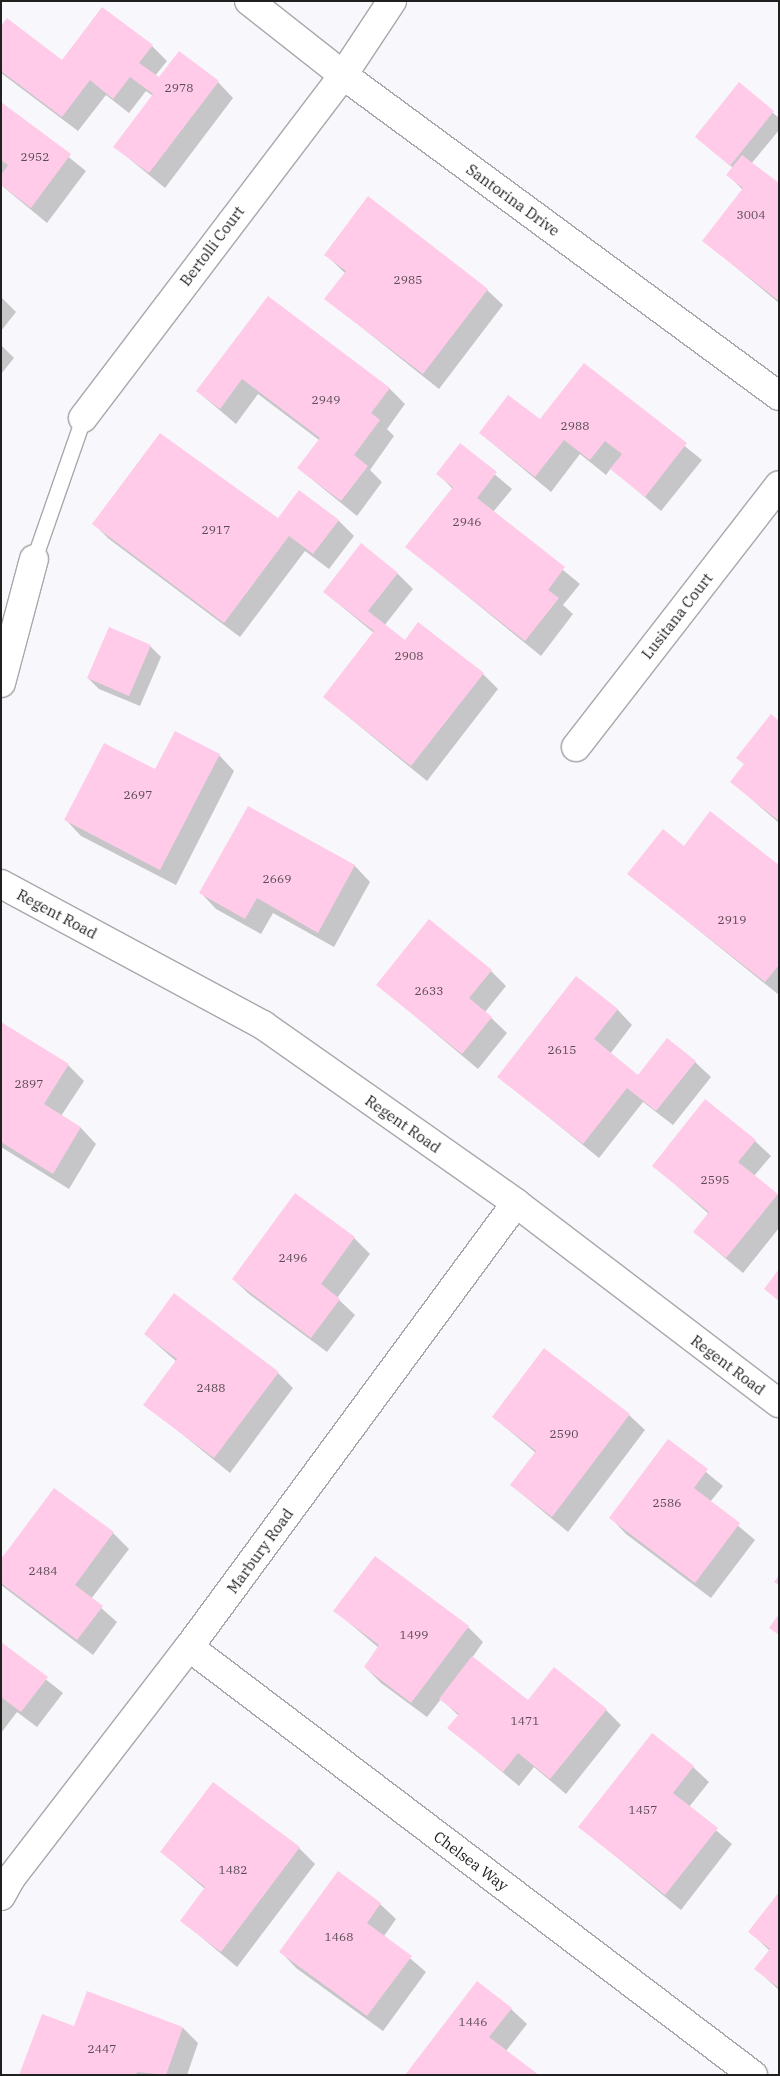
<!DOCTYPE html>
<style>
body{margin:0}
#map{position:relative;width:780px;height:2076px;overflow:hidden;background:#f8f8fc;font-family:"IBM Plex Serif",serif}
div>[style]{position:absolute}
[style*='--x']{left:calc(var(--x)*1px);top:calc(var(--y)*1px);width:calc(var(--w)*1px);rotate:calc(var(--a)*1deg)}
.shadow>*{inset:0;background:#0003}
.building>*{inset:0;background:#ffcbe8}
.roads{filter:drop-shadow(1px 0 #a8a8ac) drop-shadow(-1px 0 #a8a8ac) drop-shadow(0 1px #a8a8ac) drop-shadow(0 -1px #a8a8ac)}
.lane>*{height:15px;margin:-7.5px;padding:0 7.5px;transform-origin:7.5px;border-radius:7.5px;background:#fff}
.street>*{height:28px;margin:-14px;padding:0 14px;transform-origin:14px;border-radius:14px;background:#fff}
.secondary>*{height:28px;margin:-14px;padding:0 14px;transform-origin:14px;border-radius:14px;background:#fff}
span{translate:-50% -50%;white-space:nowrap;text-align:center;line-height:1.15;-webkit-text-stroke:5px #fff;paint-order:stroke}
.number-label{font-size:12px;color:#584b53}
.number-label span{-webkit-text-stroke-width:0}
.street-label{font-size:15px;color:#202021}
.frame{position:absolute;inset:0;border:2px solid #202021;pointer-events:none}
</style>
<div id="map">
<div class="shadow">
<div style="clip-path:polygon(1px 28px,62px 61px,152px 46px,167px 61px,155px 76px,159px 79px,218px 82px,233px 98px,165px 188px,115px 147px,153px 96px,146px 91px,129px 113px,106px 95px,78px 131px,1px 73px)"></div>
<div style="clip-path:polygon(739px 84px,779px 118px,779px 130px,751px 164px,779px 185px,779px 303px,704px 241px,743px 190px,728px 175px,733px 168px,696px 136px)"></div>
<div style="clip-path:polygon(1px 103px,86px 171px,47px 223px,1px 185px)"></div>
<div style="clip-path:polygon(326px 255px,487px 290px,503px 305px,439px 389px,326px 299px,346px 274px)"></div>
<div style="clip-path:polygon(1px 297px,16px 312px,1px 331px)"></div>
<div style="clip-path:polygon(268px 297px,390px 389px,405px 404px,387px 429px,394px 436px,370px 470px,382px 482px,357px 516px,298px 468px,319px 440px,258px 394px,236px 424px,197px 391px)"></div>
<div style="clip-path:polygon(1px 345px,14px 358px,1px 374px)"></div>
<div style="clip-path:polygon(584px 365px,702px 460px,661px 511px,611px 468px,606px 475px,580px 454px,551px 492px,480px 433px,540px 421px)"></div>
<div style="clip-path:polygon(460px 445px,512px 489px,493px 512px,580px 584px,563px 605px,573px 614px,541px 656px,407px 547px,453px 489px,438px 474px)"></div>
<div style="clip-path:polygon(338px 520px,354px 536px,329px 569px,305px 551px,240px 637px,109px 539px,94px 524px)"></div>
<div style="clip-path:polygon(397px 573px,413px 589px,384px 626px,405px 642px,483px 674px,498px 689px,427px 781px,324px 697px,374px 633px,324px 592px)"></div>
<div style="clip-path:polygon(150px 646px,161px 657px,140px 706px,99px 689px,88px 678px)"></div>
<div style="clip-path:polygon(779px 722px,779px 823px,732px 782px,745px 765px,738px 758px)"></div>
<div style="clip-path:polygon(219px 755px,234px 771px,176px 885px,81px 836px,66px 820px)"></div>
<div style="clip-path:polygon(248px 808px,355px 866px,370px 882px,334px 947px,273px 913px,261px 934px,216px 909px,201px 893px)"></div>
<div style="clip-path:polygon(685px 847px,779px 866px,779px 995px,629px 874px)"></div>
<div style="clip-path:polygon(491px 971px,506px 986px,485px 1012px,507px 1033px,478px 1069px,378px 985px)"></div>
<div style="clip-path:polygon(617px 1009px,632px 1025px,610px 1054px,638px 1076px,695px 1062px,711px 1077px,673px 1125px,643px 1102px,599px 1158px,499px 1077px)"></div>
<div style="clip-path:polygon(1px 1023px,68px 1065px,84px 1081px,61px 1116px,81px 1128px,96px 1144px,69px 1189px,1px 1147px)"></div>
<div style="clip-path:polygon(755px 1141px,771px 1156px,754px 1176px,779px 1196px,779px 1228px,743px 1273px,694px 1232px,709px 1214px,654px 1166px)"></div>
<div style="clip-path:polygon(295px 1195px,354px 1238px,370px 1254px,337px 1298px,355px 1315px,327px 1352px,249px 1294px,233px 1279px)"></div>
<div style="clip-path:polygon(145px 1334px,278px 1373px,293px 1388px,230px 1473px,145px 1404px,177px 1362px)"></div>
<div style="clip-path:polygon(629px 1415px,645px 1430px,568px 1532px,511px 1485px,536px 1453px,493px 1417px)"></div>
<div style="clip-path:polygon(668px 1441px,723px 1486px,710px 1502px,755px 1540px,711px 1598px,626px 1534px,611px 1518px)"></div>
<div style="clip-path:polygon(55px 1490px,113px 1533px,129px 1549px,91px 1599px,117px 1622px,93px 1655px,1px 1585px,1px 1561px)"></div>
<div style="clip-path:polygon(335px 1611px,468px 1627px,483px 1642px,472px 1658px,529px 1702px,606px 1710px,621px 1725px,566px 1794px,534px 1767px,519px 1786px,449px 1728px,459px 1716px,441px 1699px,427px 1717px,381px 1683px,365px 1667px,379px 1648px)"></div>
<div style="clip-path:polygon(1px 1644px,63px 1693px,37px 1727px,17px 1712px,1px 1733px)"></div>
<div style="clip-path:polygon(693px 1767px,709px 1782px,689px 1807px,732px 1844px,681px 1910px,580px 1827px)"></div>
<div style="clip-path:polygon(213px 1784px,299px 1848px,315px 1864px,237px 1967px,182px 1921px,205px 1889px,162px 1852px)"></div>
<div style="clip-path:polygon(779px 1894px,779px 1990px,756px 1969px,770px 1951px,750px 1932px)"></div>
<div style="clip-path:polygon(380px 1904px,396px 1919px,384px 1936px,426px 1972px,383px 2031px,296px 1968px,281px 1952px)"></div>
<div style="clip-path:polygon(511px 2009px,527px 2024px,506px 2051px,407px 2075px)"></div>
<div style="clip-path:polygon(75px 2028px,183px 2028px,198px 2043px,187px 2075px,21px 2075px)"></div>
</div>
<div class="building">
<div style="clip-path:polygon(102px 7px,153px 45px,139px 63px,159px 77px,179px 51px,219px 81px,149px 173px,113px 147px,153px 94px,130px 77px,113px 99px,90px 80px,62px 117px,1px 71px,1px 26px,7px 18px,62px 60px)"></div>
<div style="clip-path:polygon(739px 82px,774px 111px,730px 166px,695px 137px)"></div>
<div style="clip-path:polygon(1px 102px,71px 154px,31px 208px,1px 185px,1px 175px,8px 165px,1px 160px)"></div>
<div style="clip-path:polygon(742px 155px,779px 183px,779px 301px,702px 241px,743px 188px,726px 175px)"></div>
<div style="clip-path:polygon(368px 196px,488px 289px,423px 374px,324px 299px,346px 271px,324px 255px)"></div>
<div style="clip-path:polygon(268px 296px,390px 388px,371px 413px,380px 420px,354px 455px,368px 466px,341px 501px,297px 468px,320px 438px,242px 379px,220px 409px,196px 391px)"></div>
<div style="clip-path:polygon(584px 363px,687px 443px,645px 497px,610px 469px,622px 454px,605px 441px,590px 460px,564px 440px,535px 477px,479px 433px,508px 395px,540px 419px)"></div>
<div style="clip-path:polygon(160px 433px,278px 518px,299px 490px,339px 520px,313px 554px,289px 536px,224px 623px,92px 524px)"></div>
<div style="clip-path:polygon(460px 443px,497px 472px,477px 498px,565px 567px,548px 590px,559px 598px,525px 641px,405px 547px,453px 487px,436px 474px)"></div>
<div style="clip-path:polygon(361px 543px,398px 573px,368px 611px,405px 640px,418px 622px,484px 673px,411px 766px,323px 697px,374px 631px,323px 592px)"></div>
<div style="clip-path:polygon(109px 627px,151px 645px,129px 696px,87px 678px)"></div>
<div style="clip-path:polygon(771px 714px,779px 721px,779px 821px,730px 782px,744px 764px,736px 758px)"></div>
<div style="clip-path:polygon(175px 731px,220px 754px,160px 870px,64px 820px,104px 743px,155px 769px)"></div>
<div style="clip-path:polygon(248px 806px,355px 865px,318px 933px,257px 898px,245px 919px,199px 893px)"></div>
<div style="clip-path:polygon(710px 811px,779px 865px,779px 965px,765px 982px,627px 874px,663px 829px,684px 846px)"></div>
<div style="clip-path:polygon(429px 919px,492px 970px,469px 998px,492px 1017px,462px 1054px,376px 985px)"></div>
<div style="clip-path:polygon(576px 976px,618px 1009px,594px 1039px,638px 1075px,667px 1038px,696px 1061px,656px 1111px,627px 1088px,583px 1144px,497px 1077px)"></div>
<div style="clip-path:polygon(1px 1022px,69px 1064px,44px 1104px,81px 1127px,53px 1174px,1px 1142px)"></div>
<div style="clip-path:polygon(705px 1099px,756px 1140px,738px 1162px,778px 1194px,726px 1258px,693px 1232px,709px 1212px,652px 1166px)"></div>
<div style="clip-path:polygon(295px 1193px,355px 1237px,321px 1284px,340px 1299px,311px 1338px,232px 1279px)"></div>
<div style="clip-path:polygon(779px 1269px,779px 1301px,764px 1289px)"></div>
<div style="clip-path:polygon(174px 1293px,279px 1372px,214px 1458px,143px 1405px,177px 1359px,144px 1334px)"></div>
<div style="clip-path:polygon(544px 1348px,630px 1414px,552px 1517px,510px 1485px,536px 1451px,492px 1417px)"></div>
<div style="clip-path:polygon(668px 1439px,708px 1469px,694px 1488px,740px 1523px,695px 1583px,609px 1518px)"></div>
<div style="clip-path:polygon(54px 1488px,114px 1532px,75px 1585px,103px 1606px,77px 1640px,1px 1583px,1px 1559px)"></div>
<div style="clip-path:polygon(375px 1556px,469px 1626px,411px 1703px,364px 1667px,379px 1645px,333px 1611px)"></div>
<div style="clip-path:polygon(779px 1575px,779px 1585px,774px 1582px)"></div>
<div style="clip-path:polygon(779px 1614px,779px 1635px,769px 1628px)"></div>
<div style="clip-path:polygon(1px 1642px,48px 1677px,21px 1712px,1px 1697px)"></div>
<div style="clip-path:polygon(472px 1656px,528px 1700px,554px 1667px,607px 1709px,550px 1779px,518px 1753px,503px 1772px,447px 1728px,459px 1714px,439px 1699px)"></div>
<div style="clip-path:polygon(652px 1733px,694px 1766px,673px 1793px,718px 1828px,665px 1895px,578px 1827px)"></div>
<div style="clip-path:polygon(213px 1782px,300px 1847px,221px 1952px,180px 1921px,205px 1887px,160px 1852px)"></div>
<div style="clip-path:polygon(338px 1871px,381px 1903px,367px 1923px,412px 1956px,367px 2016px,279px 1952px)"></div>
<div style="clip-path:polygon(779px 1892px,779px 1988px,754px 1969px,770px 1949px,748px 1932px)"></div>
<div style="clip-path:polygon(477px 1981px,512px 2008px,489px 2037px,539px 2075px,405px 2075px)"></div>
<div style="clip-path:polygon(87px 1991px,183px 2027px,166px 2075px,137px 2072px,136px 2075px,19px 2075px,42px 2014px,74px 2026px)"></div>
</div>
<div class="roads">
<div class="lane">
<div style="--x:34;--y:559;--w:149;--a:-70.8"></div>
</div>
<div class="street">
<div style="--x:83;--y:418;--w:430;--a:-52.8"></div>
<div style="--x:343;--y:75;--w:89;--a:-56.5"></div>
<div style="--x:576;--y:747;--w:331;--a:-52.2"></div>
<div style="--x:1;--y:884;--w:298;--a:28.3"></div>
<div style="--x:263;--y:1025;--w:309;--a:35.1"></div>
<div style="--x:516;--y:1203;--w:330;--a:37.3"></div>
<div style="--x:189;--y:1647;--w:708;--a:37.19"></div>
<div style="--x:1;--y:1896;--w:21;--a:-61"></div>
<div style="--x:11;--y:1878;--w:292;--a:-52.4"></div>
<div style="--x:189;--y:1647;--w:551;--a:-53.63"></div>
</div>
<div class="secondary">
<div style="--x:249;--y:1;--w:120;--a:38.2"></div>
<div style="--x:343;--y:75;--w:541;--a:36.36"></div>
<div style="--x:1;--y:683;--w:128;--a:-75.1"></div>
</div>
</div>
<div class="number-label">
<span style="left:179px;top:88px">2978</span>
<span style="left:35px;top:157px">2952</span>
<span style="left:751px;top:215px">3004</span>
<span style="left:408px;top:280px">2985</span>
<span style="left:326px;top:400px">2949</span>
<span style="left:575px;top:426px">2988</span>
<span style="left:467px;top:522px">2946</span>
<span style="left:216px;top:530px">2917</span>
<span style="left:409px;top:656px">2908</span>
<span style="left:138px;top:795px">2697</span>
<span style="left:277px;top:879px">2669</span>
<span style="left:732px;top:920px">2919</span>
<span style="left:429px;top:991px">2633</span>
<span style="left:562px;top:1050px">2615</span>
<span style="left:29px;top:1084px">2897</span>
<span style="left:715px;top:1180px">2595</span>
<span style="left:293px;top:1258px">2496</span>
<span style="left:211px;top:1388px">2488</span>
<span style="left:564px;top:1434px">2590</span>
<span style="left:667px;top:1503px">2586</span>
<span style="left:43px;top:1571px">2484</span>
<span style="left:414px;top:1635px">1499</span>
<span style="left:525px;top:1721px">1471</span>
<span style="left:643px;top:1810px">1457</span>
<span style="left:233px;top:1870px">1482</span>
<span style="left:339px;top:1937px">1468</span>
<span style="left:473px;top:2022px">1446</span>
<span style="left:102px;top:2049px">2447</span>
</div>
<div class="street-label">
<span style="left:513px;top:200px;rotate:36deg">Santorina Drive</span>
<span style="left:212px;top:246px;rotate:-53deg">Bertolli Court</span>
<span style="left:677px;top:616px;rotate:-52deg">Lusitana Court</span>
<span style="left:57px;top:914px;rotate:28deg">Regent Road</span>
<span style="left:403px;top:1124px;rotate:35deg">Regent Road</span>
<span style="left:728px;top:1365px;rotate:37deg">Regent Road</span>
<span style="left:260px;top:1551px;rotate:-54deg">Marbury Road</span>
<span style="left:471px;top:1861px;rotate:37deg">Chelsea Way</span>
</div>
<div class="frame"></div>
</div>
